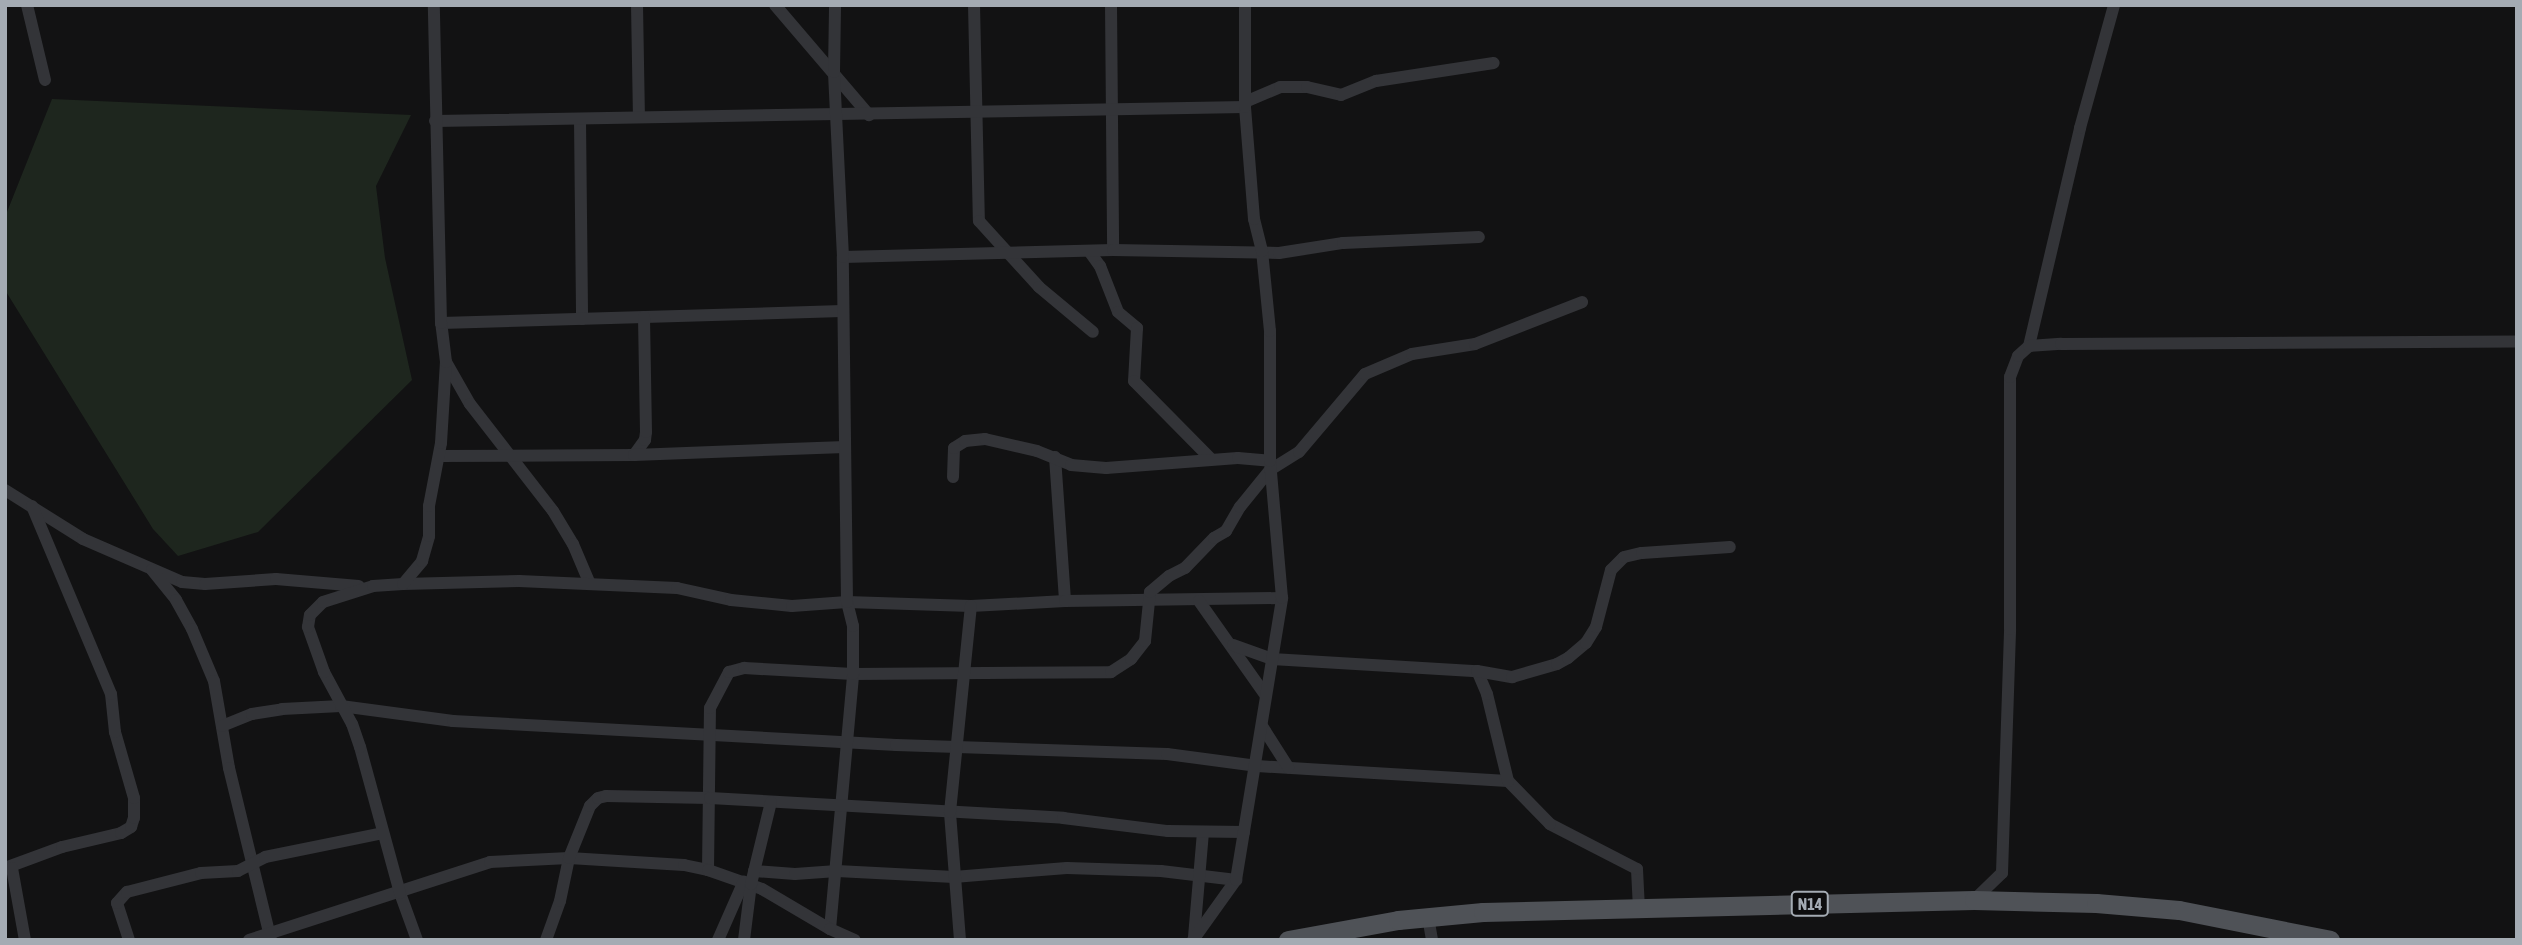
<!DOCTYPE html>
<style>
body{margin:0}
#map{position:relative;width:2522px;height:945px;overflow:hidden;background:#121213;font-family:"Asap Condensed",sans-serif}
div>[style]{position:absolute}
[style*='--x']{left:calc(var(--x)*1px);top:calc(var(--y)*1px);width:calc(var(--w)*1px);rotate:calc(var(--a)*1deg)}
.green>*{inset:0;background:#1e261e}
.minor>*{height:12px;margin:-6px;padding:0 6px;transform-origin:6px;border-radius:6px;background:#333438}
.primary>*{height:19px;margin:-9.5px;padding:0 9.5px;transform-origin:9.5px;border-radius:9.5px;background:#4f5257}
span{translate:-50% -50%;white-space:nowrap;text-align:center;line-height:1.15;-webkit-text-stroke:6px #0d0d0e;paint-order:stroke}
.shield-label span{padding:2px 5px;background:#0d0d0e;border:2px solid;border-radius:5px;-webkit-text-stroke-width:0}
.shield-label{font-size:16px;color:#a4abb3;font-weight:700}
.frame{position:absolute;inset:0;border:7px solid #a4abb3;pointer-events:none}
</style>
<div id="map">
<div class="green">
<div style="clip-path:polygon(52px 99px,411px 115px,376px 186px,385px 258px,412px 380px,258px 532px,178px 556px,153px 529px,5px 290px,5px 217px)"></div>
</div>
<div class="minor">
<div style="--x:27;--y:5;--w:77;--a:76.5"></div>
<div style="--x:637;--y:5;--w:112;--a:89"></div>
<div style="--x:775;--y:5;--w:145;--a:49.5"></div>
<div style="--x:974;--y:5;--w:216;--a:88.7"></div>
<div style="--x:979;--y:221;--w:89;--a:47.7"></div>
<div style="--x:1039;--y:287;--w:70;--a:39.8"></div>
<div style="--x:1111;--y:5;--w:245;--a:89.5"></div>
<div style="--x:1245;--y:102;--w:38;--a:-23"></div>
<div style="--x:1280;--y:87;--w:27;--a:0"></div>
<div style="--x:1307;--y:87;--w:35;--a:13"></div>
<div style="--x:1341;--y:95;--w:38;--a:-22"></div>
<div style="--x:1376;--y:81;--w:119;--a:-8.7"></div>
<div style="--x:580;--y:120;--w:199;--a:89.4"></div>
<div style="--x:435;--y:121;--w:810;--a:-0.99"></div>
<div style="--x:1089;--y:251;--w:19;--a:54"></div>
<div style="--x:1100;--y:266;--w:49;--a:68.6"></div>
<div style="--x:1118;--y:312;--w:25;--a:40"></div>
<div style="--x:1137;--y:328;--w:53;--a:93.2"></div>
<div style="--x:1134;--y:381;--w:110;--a:45.4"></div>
<div style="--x:843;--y:257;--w:270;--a:-1.5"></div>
<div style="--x:1113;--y:250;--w:166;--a:1"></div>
<div style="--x:1279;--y:253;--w:65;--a:-8.9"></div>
<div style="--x:1343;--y:243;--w:136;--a:-2.5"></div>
<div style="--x:441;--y:323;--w:401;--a:-1.7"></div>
<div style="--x:2029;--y:346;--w:224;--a:-76.8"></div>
<div style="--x:2080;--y:128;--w:128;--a:-74.5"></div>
<div style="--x:446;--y:362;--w:48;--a:60.3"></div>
<div style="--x:470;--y:404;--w:135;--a:52.2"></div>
<div style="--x:553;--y:511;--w:39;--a:59"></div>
<div style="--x:573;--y:544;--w:43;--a:67"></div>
<div style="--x:634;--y:455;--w:19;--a:-54"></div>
<div style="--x:645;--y:440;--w:8;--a:-83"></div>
<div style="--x:646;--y:432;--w:115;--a:-91"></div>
<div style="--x:439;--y:456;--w:195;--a:-0.3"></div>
<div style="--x:634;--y:455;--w:211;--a:-2.2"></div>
<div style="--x:1055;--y:457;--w:144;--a:86"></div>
<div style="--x:953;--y:477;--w:29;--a:-88"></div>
<div style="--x:954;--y:448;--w:13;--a:-32"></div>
<div style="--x:965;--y:441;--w:20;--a:-6"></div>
<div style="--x:985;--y:439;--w:53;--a:13"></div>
<div style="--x:1037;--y:451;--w:37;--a:22"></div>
<div style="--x:1071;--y:465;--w:35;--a:5"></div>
<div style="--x:1106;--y:468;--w:132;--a:-4.3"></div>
<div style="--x:1238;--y:458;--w:32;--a:5"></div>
<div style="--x:5;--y:490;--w:92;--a:32.1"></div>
<div style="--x:83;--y:539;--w:108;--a:23.5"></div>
<div style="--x:182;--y:582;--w:23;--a:5"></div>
<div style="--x:205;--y:584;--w:71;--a:-4"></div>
<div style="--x:276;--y:579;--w:83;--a:4.8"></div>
<div style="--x:152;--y:570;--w:38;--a:51"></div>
<div style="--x:176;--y:600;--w:33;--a:61"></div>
<div style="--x:192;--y:629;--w:56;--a:67.1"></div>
<div style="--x:214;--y:681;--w:88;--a:80.2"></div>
<div style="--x:229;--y:768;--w:177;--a:76.3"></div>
<div style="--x:403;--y:584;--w:116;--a:-1.5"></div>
<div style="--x:519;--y:581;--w:158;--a:2.5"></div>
<div style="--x:677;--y:588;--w:55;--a:12.5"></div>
<div style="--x:731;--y:600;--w:61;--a:5.6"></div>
<div style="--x:792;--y:606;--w:55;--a:-4.2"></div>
<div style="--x:847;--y:602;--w:124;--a:1.8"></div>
<div style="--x:971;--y:606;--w:94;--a:-3"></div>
<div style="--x:1065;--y:601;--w:217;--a:-0.8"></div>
<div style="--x:1199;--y:601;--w:116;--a:54.8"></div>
<div style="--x:1233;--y:645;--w:41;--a:19.7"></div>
<div style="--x:1272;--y:659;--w:205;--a:3.4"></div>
<div style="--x:222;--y:726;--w:32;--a:-22"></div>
<div style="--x:252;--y:714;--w:30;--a:-9"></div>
<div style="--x:282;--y:709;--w:59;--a:-2.9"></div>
<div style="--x:341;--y:706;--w:113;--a:7.6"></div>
<div style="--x:453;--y:721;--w:444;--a:3.1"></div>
<div style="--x:896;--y:745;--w:271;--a:1.9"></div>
<div style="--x:1167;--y:754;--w:91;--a:7.6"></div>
<div style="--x:1257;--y:766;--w:251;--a:3.4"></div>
<div style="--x:1262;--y:726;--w:49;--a:57.6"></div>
<div style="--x:5;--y:868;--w:61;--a:-20.2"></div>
<div style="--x:62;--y:847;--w:61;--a:-13.3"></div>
<div style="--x:121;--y:833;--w:12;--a:-31"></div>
<div style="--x:131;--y:827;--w:9;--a:-72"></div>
<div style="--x:134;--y:818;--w:20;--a:-90"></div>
<div style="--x:134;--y:798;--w:69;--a:-106.1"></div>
<div style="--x:115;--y:732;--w:38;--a:-96"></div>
<div style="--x:111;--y:694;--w:204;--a:-112.8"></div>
<div style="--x:12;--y:868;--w:73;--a:79.8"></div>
<div style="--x:708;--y:870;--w:162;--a:-89.3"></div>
<div style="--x:710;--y:708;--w:41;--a:-62.2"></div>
<div style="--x:729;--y:672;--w:16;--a:-15"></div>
<div style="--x:744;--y:668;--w:109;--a:3.2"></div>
<div style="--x:853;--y:674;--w:258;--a:-0.4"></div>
<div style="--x:1111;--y:672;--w:24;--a:-33"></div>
<div style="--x:1131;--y:659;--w:23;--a:-52"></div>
<div style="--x:1145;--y:641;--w:49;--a:-84.2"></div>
<div style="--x:1150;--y:592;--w:25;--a:-40"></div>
<div style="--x:1169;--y:576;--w:18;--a:-27"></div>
<div style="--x:1185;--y:568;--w:42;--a:-46"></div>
<div style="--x:1214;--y:538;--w:14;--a:-30"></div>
<div style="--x:1226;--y:531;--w:28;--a:-60"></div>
<div style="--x:1240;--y:507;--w:48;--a:-51"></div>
<div style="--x:1270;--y:470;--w:34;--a:-32"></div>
<div style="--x:1299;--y:452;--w:102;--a:-49.8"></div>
<div style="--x:1365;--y:374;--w:51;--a:-23.1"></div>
<div style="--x:1412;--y:354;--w:64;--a:-9"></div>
<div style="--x:1475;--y:344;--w:115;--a:-21.4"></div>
<div style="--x:754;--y:871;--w:41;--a:4.2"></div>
<div style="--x:795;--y:874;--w:42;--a:-4.1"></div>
<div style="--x:837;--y:871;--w:117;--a:2.9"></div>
<div style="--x:954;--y:877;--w:113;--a:-4.6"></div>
<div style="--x:1067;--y:868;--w:94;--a:1.8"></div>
<div style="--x:1161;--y:871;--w:76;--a:6.8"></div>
<div style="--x:1974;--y:900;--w:39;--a:-44"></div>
<div style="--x:2002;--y:873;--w:244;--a:-88.1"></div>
<div style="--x:2010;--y:629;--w:252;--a:-90"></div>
<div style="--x:2010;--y:377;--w:22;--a:-69"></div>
<div style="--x:2018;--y:356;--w:15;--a:-42"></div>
<div style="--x:2029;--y:346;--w:32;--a:-4"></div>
<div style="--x:2061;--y:344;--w:456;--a:-0.3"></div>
<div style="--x:1639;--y:909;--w:40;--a:-92.9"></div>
<div style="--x:1637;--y:869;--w:98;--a:-152.7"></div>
<div style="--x:1550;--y:824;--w:60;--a:-134.3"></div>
<div style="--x:1508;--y:781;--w:89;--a:-103.6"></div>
<div style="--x:1487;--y:694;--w:25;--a:-113"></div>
<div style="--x:1477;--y:671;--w:36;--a:10"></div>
<div style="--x:1512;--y:677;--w:47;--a:-16.1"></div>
<div style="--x:1557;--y:664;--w:13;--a:-29"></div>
<div style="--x:1568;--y:658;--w:23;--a:-40"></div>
<div style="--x:1586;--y:643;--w:19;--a:-58"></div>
<div style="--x:1596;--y:627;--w:59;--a:-75.3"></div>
<div style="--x:1611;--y:570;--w:18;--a:-45"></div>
<div style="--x:1624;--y:557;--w:18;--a:-13"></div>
<div style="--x:1642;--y:553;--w:88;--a:-3.9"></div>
<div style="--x:1428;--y:917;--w:23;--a:80"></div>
<div style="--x:830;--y:929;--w:256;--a:-84.8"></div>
<div style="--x:853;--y:674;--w:48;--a:-90"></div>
<div style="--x:853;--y:626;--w:25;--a:-104"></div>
<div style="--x:847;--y:602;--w:345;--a:-90.7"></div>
<div style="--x:843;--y:257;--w:185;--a:-92.8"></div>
<div style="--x:834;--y:72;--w:67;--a:-89.1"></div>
<div style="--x:1194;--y:937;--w:104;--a:-85.1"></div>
<div style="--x:129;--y:940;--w:39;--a:-108"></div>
<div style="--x:117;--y:903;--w:15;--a:-48"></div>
<div style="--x:127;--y:892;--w:76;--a:-14.4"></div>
<div style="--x:201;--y:873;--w:37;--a:-3"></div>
<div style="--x:238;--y:871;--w:30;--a:-27"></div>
<div style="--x:265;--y:857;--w:120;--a:-11.5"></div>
<div style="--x:249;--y:940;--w:253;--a:-17.9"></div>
<div style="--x:490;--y:862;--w:79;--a:-2.9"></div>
<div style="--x:569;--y:858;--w:115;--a:3.5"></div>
<div style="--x:684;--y:865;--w:25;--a:12"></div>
<div style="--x:708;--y:870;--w:57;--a:19.4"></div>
<div style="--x:762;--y:889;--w:79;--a:30.5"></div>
<div style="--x:830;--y:929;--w:27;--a:24"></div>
<div style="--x:417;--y:940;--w:50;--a:-109.9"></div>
<div style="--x:400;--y:893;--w:151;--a:-105.3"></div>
<div style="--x:360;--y:747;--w:24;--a:-109"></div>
<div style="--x:352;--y:724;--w:59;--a:-118.3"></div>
<div style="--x:324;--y:672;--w:48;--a:-109.6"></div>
<div style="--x:308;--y:627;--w:12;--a:-81"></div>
<div style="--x:310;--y:615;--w:18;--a:-45"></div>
<div style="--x:323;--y:602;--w:52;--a:-17.7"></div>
<div style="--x:373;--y:586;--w:30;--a:-4"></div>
<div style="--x:403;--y:584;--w:30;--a:-50"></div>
<div style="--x:422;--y:561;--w:26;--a:-74"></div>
<div style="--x:429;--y:536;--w:30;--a:-90"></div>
<div style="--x:429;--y:506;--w:64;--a:-79.2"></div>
<div style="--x:441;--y:443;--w:81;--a:-86.5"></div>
<div style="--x:446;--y:362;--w:39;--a:-97"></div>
<div style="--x:441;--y:323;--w:318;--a:-91.3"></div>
<div style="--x:546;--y:940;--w:41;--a:-70.3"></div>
<div style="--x:560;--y:901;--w:44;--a:-78.2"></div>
<div style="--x:569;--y:858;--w:56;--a:-68"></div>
<div style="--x:590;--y:806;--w:11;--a:-45"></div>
<div style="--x:598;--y:798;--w:8;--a:-14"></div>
<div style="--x:606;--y:796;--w:104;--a:1.1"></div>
<div style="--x:710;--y:798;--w:354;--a:3.2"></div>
<div style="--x:1063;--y:818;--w:106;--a:7.1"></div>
<div style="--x:1168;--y:831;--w:76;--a:0.8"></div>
<div style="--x:718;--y:940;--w:64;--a:-66.2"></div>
<div style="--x:744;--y:940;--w:56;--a:-82.9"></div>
<div style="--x:751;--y:884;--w:84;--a:-76.3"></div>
<div style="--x:960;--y:940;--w:128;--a:-94.5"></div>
<div style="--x:950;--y:812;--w:207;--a:-84.2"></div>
<div style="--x:1193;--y:940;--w:74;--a:-54.4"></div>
<div style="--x:1236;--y:880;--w:286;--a:-80.7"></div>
<div style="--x:1282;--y:598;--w:138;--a:-95"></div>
<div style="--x:1270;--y:461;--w:130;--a:-90"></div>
<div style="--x:1270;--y:331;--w:80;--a:-95.7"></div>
<div style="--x:1262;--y:251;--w:33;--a:-104"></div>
<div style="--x:1254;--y:219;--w:112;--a:-94.6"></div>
<div style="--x:1245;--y:107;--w:102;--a:-90"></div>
</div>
<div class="primary">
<div style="--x:1288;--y:940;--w:112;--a:-10.3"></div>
<div style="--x:1398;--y:920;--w:85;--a:-5.4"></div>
<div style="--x:1483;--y:912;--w:491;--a:-1.4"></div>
<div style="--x:1974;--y:900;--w:122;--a:1.4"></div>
<div style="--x:2096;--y:903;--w:83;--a:4.8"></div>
<div style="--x:2179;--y:910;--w:154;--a:11.2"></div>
</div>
<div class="shield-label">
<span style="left:1810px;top:904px">N14</span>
</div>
<div class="frame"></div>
</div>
